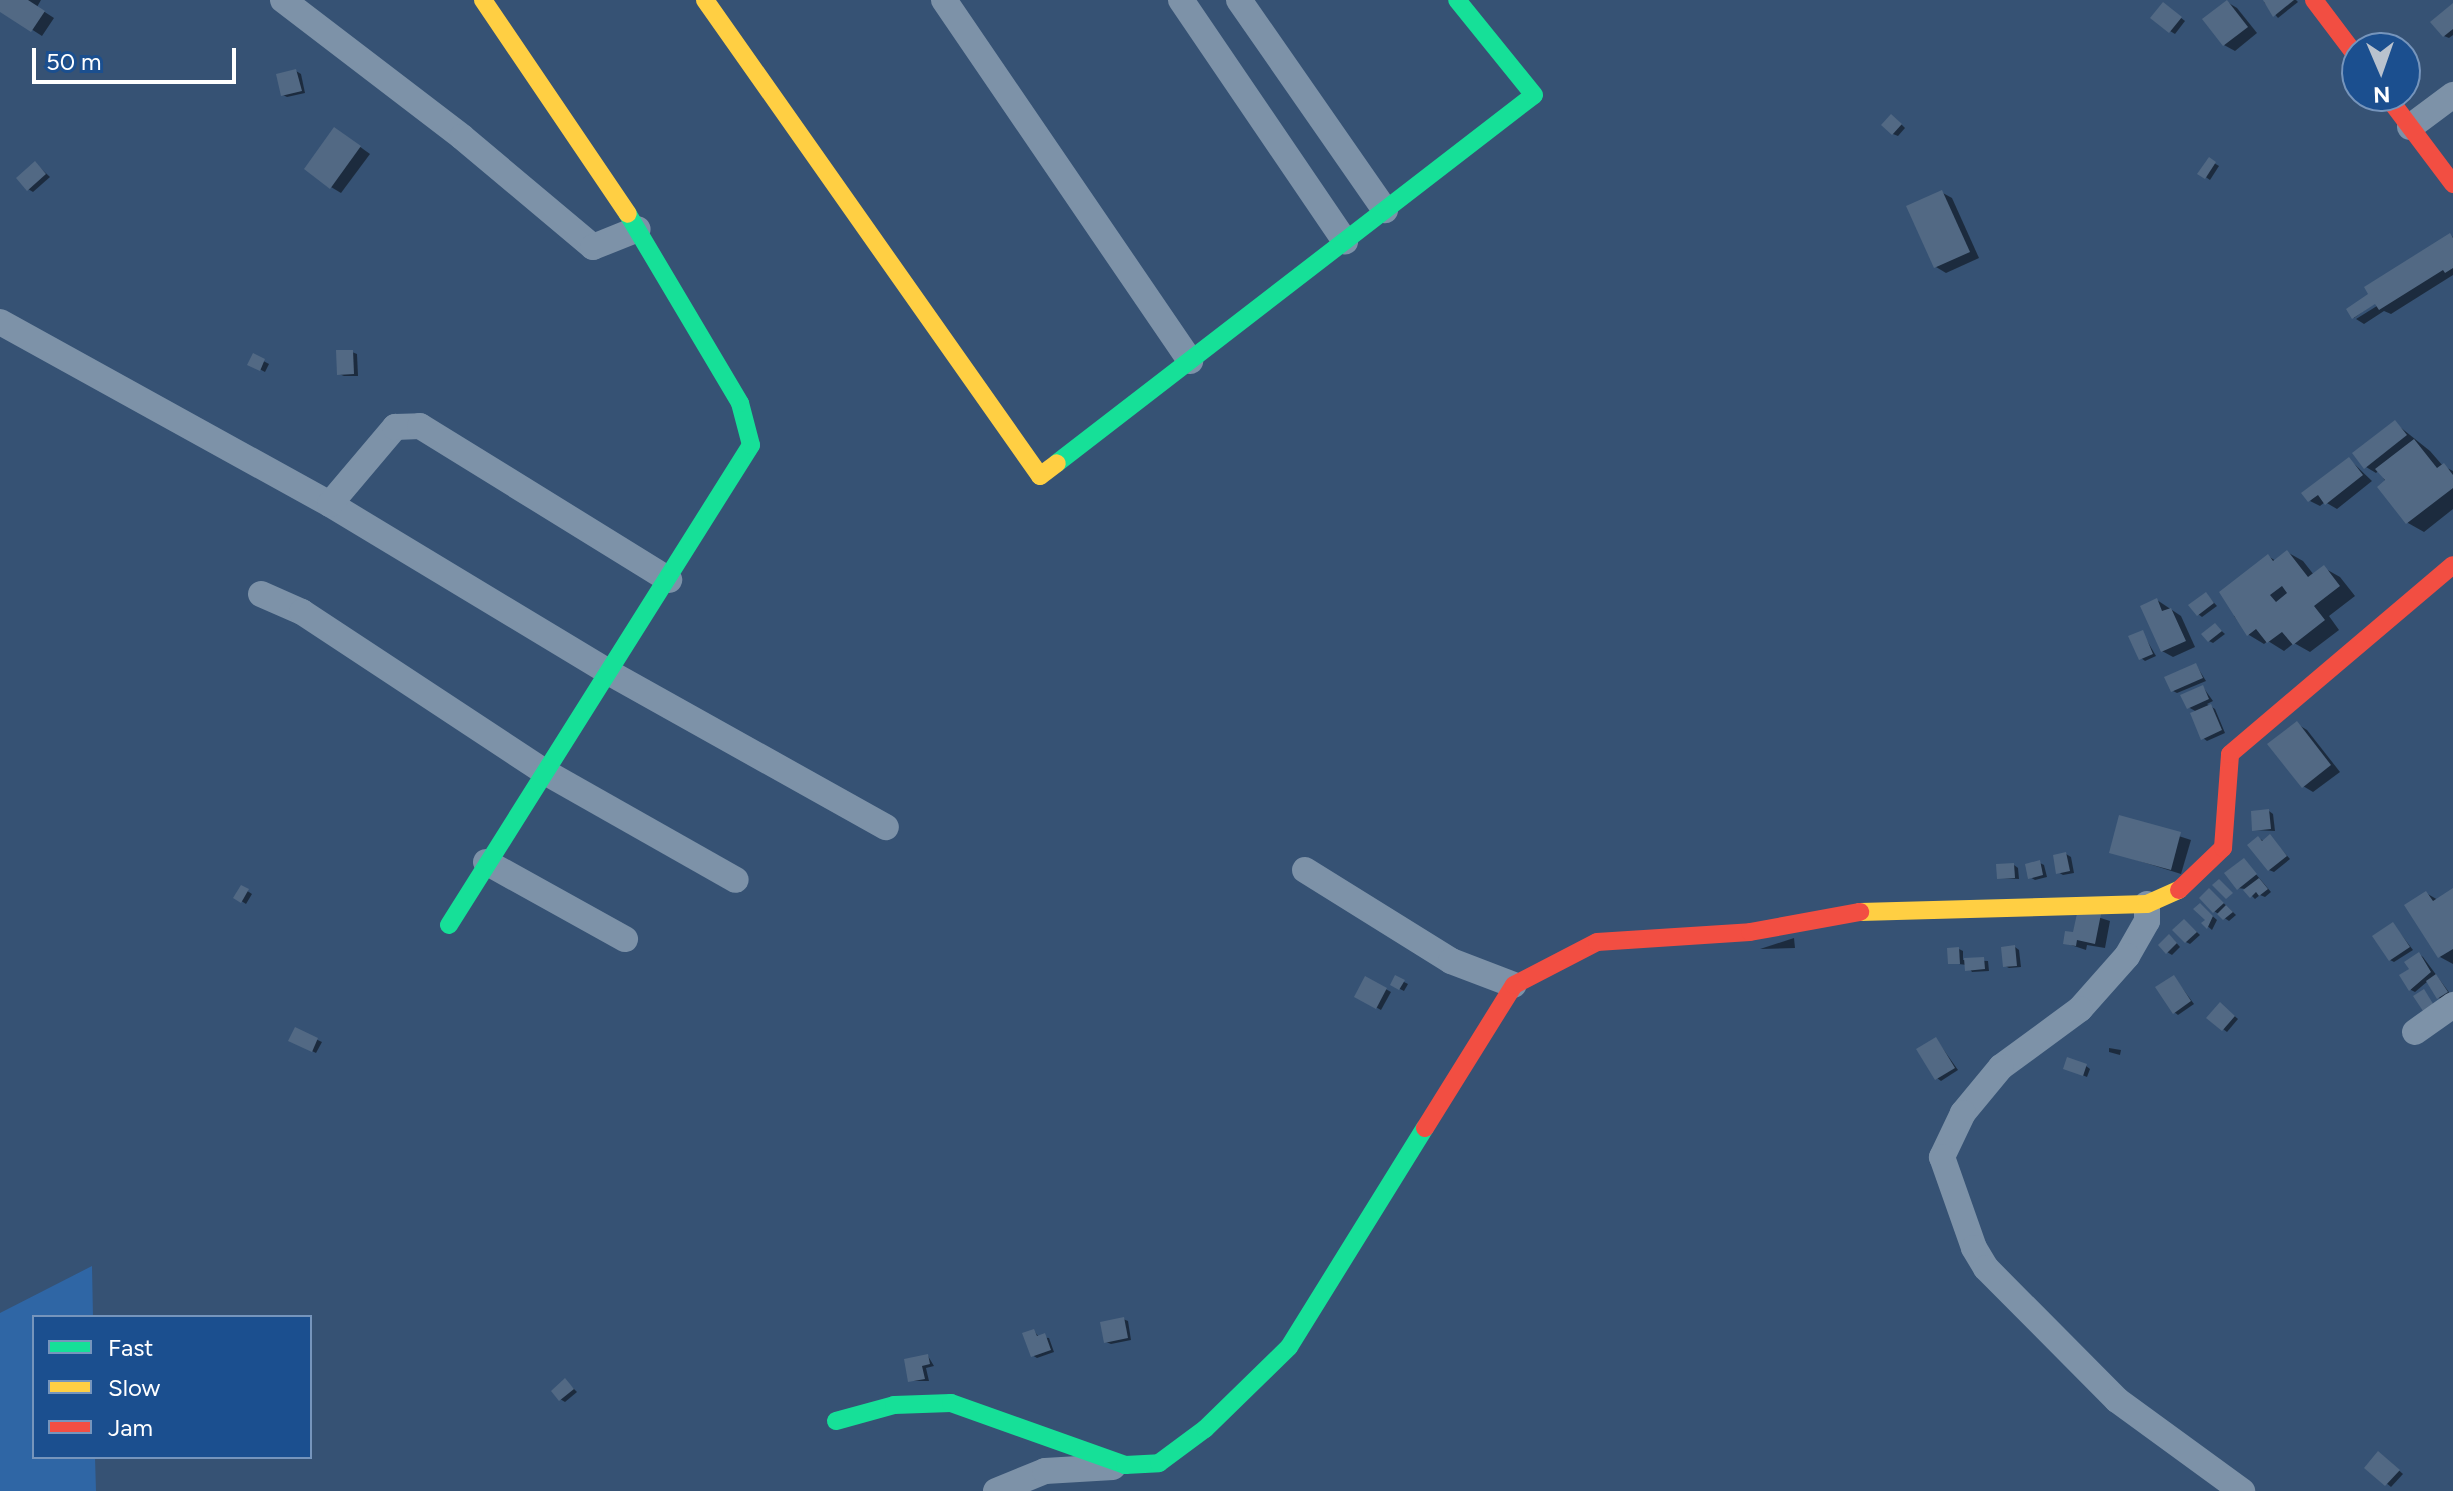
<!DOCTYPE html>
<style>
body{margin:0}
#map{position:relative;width:2453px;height:1491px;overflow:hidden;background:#365274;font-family:Figtree,sans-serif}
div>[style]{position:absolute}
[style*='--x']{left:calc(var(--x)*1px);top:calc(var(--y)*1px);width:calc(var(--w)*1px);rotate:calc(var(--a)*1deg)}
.green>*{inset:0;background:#2f66a5}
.shadow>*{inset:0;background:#0007}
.building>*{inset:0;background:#526984}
.street>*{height:26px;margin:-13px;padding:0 13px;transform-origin:13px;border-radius:13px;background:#7d92a8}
.fast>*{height:18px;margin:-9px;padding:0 9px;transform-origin:9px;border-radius:9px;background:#16e098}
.slow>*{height:18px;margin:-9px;padding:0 9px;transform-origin:9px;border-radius:9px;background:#ffcf43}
.jam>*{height:18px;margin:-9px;padding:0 9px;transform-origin:9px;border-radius:9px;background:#f24e42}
span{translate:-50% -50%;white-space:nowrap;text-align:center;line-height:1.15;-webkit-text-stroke:7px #1b4f8f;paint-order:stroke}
.legend{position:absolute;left:32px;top:1315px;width:280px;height:144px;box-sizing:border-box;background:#1b4f8f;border:2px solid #7695bc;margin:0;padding:10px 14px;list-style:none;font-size:24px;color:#fff}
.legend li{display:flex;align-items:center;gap:16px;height:40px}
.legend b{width:40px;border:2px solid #7695bc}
.north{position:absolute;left:2341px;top:32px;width:80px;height:80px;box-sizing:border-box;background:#1b4f8f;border:2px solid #7695bc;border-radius:50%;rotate:178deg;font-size:22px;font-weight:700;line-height:32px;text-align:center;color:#fff}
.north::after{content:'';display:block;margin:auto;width:28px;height:36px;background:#b9c2ce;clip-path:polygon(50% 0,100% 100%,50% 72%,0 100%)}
.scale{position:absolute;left:32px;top:48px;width:204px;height:36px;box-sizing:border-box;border:4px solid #fff;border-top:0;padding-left:10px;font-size:24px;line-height:28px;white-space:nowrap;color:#fff;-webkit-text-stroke:6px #1b4f8f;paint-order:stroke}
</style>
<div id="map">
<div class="green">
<div style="clip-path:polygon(92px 1266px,93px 1317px,34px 1317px,34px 1457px,95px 1457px,96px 1491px,0 1491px,0 1313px)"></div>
</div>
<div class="shadow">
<div style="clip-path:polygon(0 0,41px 0,37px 7px,54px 18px,42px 36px,0 9px)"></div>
<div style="clip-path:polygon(2266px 0,2296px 0,2298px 2px,2278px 18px,2264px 2px)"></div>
<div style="clip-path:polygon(2227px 2px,2237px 8px,2257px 33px,2235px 51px,2224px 45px)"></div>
<div style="clip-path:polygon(2453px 6px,2453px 35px,2449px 38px,2444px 36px)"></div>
<div style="clip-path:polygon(2167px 7px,2185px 21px,2175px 34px,2170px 31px)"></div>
<div style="clip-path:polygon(296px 71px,301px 74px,305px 93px,287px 97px,283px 95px)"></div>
<div style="clip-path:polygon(1896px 119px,1905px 128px,1898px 136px,1893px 134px)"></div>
<div style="clip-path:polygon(345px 136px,370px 154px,341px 193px,331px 187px)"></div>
<div style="clip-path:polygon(2209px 160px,2219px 166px,2210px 180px,2200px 173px)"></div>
<div style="clip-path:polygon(35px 163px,50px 177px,33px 192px,28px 189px)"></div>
<div style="clip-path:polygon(1941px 192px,1952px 198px,1979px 258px,1946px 273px,1936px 267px)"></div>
<div style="clip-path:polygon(2450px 235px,2453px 237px,2453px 275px,2391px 314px,2384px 311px,2364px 324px,2356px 319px,2385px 301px,2383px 297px,2354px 318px,2348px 309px,2371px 294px,2367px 288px)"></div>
<div style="clip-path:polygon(352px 352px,357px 354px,358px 376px,344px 376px,339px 374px)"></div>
<div style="clip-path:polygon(254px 356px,269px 364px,265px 372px,250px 364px)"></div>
<div style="clip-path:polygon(2395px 423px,2430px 451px,2443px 466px,2453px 471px,2453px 509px,2424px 532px,2408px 523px,2379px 470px,2376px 473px,2366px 467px)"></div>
<div style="clip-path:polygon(2349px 459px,2372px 481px,2337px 509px,2325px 502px,2320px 506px,2310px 501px)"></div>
<div style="clip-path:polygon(2287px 552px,2303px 561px,2314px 575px,2324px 568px,2340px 577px,2355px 596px,2329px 616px,2339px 630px,2310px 652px,2294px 643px,2284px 651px,2268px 641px,2264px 644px,2249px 635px,2234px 616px,2268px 556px,2276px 561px)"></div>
<div style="clip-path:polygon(2206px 594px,2217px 606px,2202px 617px,2198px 614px)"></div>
<div style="clip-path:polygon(2157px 600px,2181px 616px,2195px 647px,2173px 657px,2162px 651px)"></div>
<div style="clip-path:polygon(2216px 626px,2225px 634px,2213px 643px,2209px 641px)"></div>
<div style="clip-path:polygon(2142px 632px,2156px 656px,2145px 661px,2141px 658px)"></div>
<div style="clip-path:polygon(2196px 665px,2206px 681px,2177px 693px,2173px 691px)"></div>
<div style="clip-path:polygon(2203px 687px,2213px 701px,2207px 704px,2215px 709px,2225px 733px,2207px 741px,2203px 738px,2197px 712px,2188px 707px)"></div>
<div style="clip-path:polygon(2297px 724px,2307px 730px,2340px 772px,2313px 792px,2303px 786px)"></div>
<div style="clip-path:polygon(2269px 811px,2273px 814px,2275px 831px,2254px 830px)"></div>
<div style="clip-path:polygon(2120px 817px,2191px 840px,2181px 874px,2111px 852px)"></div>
<div style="clip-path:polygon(2270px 837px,2290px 859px,2274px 872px,2269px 870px,2258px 838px,2264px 841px)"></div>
<div style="clip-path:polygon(2066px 854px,2071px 857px,2074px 873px,2063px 875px,2058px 872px)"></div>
<div style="clip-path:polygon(2244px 860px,2271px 892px,2265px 897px,2260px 895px,2255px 899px,2245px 889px,2238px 888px)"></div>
<div style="clip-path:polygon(2040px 863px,2044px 865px,2047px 877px,2035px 880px,2030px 877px)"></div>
<div style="clip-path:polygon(2014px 865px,2018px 868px,2019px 879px,1998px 878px)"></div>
<div style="clip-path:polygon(241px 887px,252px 894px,246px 904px,235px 897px)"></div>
<div style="clip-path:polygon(2210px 890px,2236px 915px,2229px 921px,2214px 911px)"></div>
<div style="clip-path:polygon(2453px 891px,2453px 964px,2440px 957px,2426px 893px,2438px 900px)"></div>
<div style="clip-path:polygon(2200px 905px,2217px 920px,2212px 930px,2204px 923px,2208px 920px)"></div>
<div style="clip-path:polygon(2079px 911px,2110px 921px,2105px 948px,2087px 945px,2086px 950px,2065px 943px,2075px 935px)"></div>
<div style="clip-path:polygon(2185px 921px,2200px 935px,2190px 944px,2186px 942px)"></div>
<div style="clip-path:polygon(2393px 924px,2413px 950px,2394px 962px,2390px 960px)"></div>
<div style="clip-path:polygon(1794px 938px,1795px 948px,1760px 949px)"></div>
<div style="clip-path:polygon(2173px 939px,2180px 947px,2172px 955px,2167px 952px)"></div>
<div style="clip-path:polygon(2015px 947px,2019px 950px,2021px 967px,2009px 968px,2005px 966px)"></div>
<div style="clip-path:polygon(1959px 949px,1963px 951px,1963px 960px,1988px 961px,1989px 971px,1972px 972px,1967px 965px,1950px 963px)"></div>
<div style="clip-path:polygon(2419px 954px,2423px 957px,2451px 995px,2443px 1000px,2439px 998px,2428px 981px,2415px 992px,2411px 990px,2402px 976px,2412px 970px)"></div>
<div style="clip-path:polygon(2174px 977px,2194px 1004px,2178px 1015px,2174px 1012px)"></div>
<div style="clip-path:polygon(1366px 978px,1391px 992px,1381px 1010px,1356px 996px)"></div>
<div style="clip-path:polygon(1396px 978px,1408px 984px,1404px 991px,1392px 985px)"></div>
<div style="clip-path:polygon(2224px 1007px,2238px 1019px,2227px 1032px,2223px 1029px)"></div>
<div style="clip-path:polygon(296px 1030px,322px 1042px,316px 1053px,291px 1041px)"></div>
<div style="clip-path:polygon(1936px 1039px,1958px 1070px,1941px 1081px,1937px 1078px)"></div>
<div style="clip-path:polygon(2109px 1048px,2121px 1050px,2120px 1055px,2109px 1052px)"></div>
<div style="clip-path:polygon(2086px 1066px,2090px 1069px,2087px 1077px,2070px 1070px)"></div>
<div style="clip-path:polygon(1123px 1319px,1128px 1321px,1131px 1340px,1111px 1344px,1106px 1342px)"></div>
<div style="clip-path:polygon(1034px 1331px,1039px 1337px,1049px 1338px,1054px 1352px,1037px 1358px,1032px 1355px)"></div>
<div style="clip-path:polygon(928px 1356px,934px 1366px,926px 1368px,929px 1381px,910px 1381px)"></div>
<div style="clip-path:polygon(566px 1381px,577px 1392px,565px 1402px,560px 1399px)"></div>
<div style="clip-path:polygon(2383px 1456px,2403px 1474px,2391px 1487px,2367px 1467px)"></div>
</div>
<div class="building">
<div style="clip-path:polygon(0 0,28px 0,45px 11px,31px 32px,0 12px)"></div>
<div style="clip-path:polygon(2227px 0,2248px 27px,2223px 46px,2202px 19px)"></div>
<div style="clip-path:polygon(2263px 0,2294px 0,2273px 17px)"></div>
<div style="clip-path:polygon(2163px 2px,2182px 17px,2169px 33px,2150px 18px)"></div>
<div style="clip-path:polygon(2453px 3px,2453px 29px,2443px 37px,2430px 22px)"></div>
<div style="clip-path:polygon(296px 69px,302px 91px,281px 96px,276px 74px)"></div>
<div style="clip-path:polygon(1891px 114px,1902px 124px,1892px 135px,1881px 125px)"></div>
<div style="clip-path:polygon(334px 127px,361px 146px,330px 189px,304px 169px)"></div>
<div style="clip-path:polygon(2209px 157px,2216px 162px,2205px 179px,2197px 174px)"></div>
<div style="clip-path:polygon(35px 161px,46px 174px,27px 191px,16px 178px)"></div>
<div style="clip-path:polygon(1942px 190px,1970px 252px,1934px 268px,1906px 206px)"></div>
<div style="clip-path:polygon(2450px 233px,2453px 238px,2453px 268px,2445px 273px,2443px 270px,2379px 310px,2375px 304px,2352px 319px,2346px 309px,2368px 294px,2364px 287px)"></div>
<div style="clip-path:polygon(336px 350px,353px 350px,354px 374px,337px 375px)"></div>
<div style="clip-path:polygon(253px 353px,265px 359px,260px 371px,247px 365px)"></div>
<div style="clip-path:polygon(2395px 420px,2407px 435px,2364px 469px,2352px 453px)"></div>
<div style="clip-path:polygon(2414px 439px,2437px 468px,2444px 463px,2453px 475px,2453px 488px,2406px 524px,2377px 487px,2385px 480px,2375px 469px)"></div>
<div style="clip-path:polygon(2349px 457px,2363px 475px,2325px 505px,2318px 495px,2308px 502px,2301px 493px)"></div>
<div style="clip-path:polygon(evenodd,2287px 550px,2308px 577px,2324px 565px,2340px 586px,2314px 606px,2325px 620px,2293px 645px,2282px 632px,2267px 643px,2256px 629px,2247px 636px,2219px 592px,2268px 554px,2273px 561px,2287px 550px,2282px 586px,2287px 593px,2276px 602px,2270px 595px,2282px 586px)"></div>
<div style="clip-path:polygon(2206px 592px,2214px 603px,2197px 616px,2188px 605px)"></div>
<div style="clip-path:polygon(2157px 598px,2162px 611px,2171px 608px,2186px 641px,2161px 652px,2140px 606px)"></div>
<div style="clip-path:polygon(2215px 623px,2222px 631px,2208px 642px,2201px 634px)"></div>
<div style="clip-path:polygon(2143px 630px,2153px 654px,2139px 660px,2128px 636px)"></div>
<div style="clip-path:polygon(2196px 663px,2203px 678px,2171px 692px,2164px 677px)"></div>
<div style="clip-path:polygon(2203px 685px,2209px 699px,2187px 709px,2180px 695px)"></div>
<div style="clip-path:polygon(2211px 704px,2222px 730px,2201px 740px,2190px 713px)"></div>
<div style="clip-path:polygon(2297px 721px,2331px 765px,2302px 788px,2267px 744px)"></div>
<div style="clip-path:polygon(2269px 809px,2271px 829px,2252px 831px,2251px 811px)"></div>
<div style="clip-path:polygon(2119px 815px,2181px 832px,2171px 870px,2109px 853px)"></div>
<div style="clip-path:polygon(2270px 834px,2287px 856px,2268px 871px,2247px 845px,2258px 836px,2262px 841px)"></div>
<div style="clip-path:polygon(2066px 852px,2070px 871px,2056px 874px,2053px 855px)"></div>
<div style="clip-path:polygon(2244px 858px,2257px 874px,2237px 890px,2224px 873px)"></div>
<div style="clip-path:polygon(2040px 860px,2043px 875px,2028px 879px,2025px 864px)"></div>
<div style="clip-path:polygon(2014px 863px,2015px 878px,1997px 879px,1996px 864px)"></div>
<div style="clip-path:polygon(2259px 878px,2268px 889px,2259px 896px,2256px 892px,2250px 898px,2243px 890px)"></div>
<div style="clip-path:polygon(2219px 879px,2233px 893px,2226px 899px,2212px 885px)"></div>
<div style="clip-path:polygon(241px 885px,249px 889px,241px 903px,233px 898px)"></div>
<div style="clip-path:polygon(2209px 888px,2224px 903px,2213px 913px,2199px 898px)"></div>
<div style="clip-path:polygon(2453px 888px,2453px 949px,2438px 958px,2404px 905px,2426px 891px,2433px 901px)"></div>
<div style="clip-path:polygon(2200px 903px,2213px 916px,2207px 929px,2201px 923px,2205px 920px,2193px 909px)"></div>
<div style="clip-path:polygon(2226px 905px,2233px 912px,2223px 920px,2217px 914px)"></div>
<div style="clip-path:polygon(2078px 909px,2101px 914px,2095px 944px,2077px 940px,2076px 946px,2063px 944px,2065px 931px,2073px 932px)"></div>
<div style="clip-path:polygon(2184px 919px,2197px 932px,2185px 943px,2172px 930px)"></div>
<div style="clip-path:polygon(2393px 922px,2410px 947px,2389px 961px,2372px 936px)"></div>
<div style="clip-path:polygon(2169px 934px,2177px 943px,2166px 954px,2158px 945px)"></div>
<div style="clip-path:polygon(2015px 945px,2017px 966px,2003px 967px,2001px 947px)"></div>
<div style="clip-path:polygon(1959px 947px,1960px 964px,1948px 964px,1947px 948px)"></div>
<div style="clip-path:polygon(2419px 952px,2431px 972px,2409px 991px,2399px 975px,2409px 969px,2404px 962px)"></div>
<div style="clip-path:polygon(1984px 957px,1985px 969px,1965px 971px,1964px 958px)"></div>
<div style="clip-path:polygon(2436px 974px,2448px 992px,2437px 999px,2426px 981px)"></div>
<div style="clip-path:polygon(1395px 975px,1405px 980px,1399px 990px,1390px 985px)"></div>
<div style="clip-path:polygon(2174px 975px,2191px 1001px,2173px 1014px,2155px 987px)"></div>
<div style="clip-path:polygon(1365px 976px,1387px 988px,1376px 1009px,1354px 997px)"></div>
<div style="clip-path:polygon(2424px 989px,2435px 1007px,2425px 1014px,2413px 996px)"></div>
<div style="clip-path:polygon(2220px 1002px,2235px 1016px,2222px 1031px,2206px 1018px)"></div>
<div style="clip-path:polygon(295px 1027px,318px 1038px,312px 1052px,288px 1041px)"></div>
<div style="clip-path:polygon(1936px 1037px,1955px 1068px,1935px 1080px,1916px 1049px)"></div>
<div style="clip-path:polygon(2067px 1057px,2087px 1064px,2083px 1076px,2063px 1069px)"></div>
<div style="clip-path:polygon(1124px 1317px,1128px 1338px,1104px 1343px,1100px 1322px)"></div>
<div style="clip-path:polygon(1034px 1329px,1037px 1336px,1045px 1333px,1051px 1350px,1031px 1357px,1022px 1333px)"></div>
<div style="clip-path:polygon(928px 1354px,930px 1364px,922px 1366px,925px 1379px,908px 1382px,904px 1359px)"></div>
<div style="clip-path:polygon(565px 1378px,574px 1389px,559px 1401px,551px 1391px)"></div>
<div style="clip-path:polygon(2378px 1451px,2400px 1470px,2385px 1486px,2364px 1468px)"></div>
</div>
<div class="street">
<div style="--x:283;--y:0;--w:225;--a:37.4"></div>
<div style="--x:462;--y:137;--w:171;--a:40"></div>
<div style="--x:593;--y:247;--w:48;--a:-21.8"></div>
<div style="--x:944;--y:0;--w:437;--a:55.7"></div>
<div style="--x:1181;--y:0;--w:292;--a:55.8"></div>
<div style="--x:1239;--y:0;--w:256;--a:55.2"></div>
<div style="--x:2410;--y:127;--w:54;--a:-36.7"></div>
<div style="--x:0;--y:322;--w:377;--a:28.9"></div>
<div style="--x:330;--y:504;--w:327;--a:31.1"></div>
<div style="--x:610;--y:673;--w:316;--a:29.2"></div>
<div style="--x:330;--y:504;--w:101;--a:-49.8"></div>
<div style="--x:395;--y:427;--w:25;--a:-2"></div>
<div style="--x:420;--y:426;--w:293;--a:31.7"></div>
<div style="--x:261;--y:594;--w:45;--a:23.7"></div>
<div style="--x:302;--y:612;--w:291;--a:33.4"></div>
<div style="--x:545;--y:772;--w:219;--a:29.5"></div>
<div style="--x:486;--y:862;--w:159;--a:29"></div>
<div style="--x:1305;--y:870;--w:172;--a:31.9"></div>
<div style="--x:1451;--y:961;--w:67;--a:20.9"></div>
<div style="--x:2147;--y:904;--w:17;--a:90"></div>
<div style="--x:2147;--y:921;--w:40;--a:119.7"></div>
<div style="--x:2127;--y:956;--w:71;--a:131.6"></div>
<div style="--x:2080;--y:1009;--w:98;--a:143.7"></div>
<div style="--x:2001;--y:1067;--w:60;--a:129.6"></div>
<div style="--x:1963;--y:1113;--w:49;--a:115.5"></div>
<div style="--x:1942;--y:1157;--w:96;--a:70.6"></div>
<div style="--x:1974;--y:1248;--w:23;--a:59"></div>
<div style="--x:1986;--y:1268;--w:186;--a:45.2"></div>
<div style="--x:2117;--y:1400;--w:155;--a:36.1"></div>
<div style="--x:2415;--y:1032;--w:47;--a:-35.4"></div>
<div style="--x:996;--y:1491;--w:53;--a:-22.2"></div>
<div style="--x:1045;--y:1471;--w:68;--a:-3.4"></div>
</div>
<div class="fast">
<div style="--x:1057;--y:463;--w:602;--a:-37.65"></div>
<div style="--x:1534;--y:95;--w:122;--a:-129"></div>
<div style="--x:449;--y:925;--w:567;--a:-57.82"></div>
<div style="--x:751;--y:445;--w:43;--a:-104.7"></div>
<div style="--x:740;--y:403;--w:220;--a:-120.7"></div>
<div style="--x:836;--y:1421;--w:60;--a:-15.4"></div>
<div style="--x:894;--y:1405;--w:57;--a:-2"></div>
<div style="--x:951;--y:1403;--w:185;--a:19.6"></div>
<div style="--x:1125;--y:1465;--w:34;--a:-3"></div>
<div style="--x:1159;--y:1463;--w:57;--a:-36.5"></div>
<div style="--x:1205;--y:1429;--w:117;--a:-44.3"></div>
<div style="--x:1289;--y:1347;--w:258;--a:-58.2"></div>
</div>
<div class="slow">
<div style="--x:483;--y:0;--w:258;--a:55.9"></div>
<div style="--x:705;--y:0;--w:582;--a:54.86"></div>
<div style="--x:1040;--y:476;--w:21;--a:-37"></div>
<div style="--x:1860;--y:912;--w:287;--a:-1.6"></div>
<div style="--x:2147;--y:904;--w:35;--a:-24"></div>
</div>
<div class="jam">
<div style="--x:2314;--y:0;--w:71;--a:53"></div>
<div style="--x:2387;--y:96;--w:110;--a:53.1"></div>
<div style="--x:2179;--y:890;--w:61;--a:-43.7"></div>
<div style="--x:2223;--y:848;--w:94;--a:-85.7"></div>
<div style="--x:2230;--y:754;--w:292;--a:-40.3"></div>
<div style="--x:1425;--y:1128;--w:168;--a:-58.1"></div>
<div style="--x:1514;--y:985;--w:93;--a:-27.4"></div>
<div style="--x:1597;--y:942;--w:153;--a:-3.7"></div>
<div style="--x:1750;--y:932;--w:112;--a:-10.3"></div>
</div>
<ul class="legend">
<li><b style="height:10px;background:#16e098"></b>Fast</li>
<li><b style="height:10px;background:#ffcf43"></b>Slow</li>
<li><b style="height:10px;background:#f24e42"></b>Jam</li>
</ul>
<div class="north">N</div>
<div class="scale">50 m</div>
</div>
